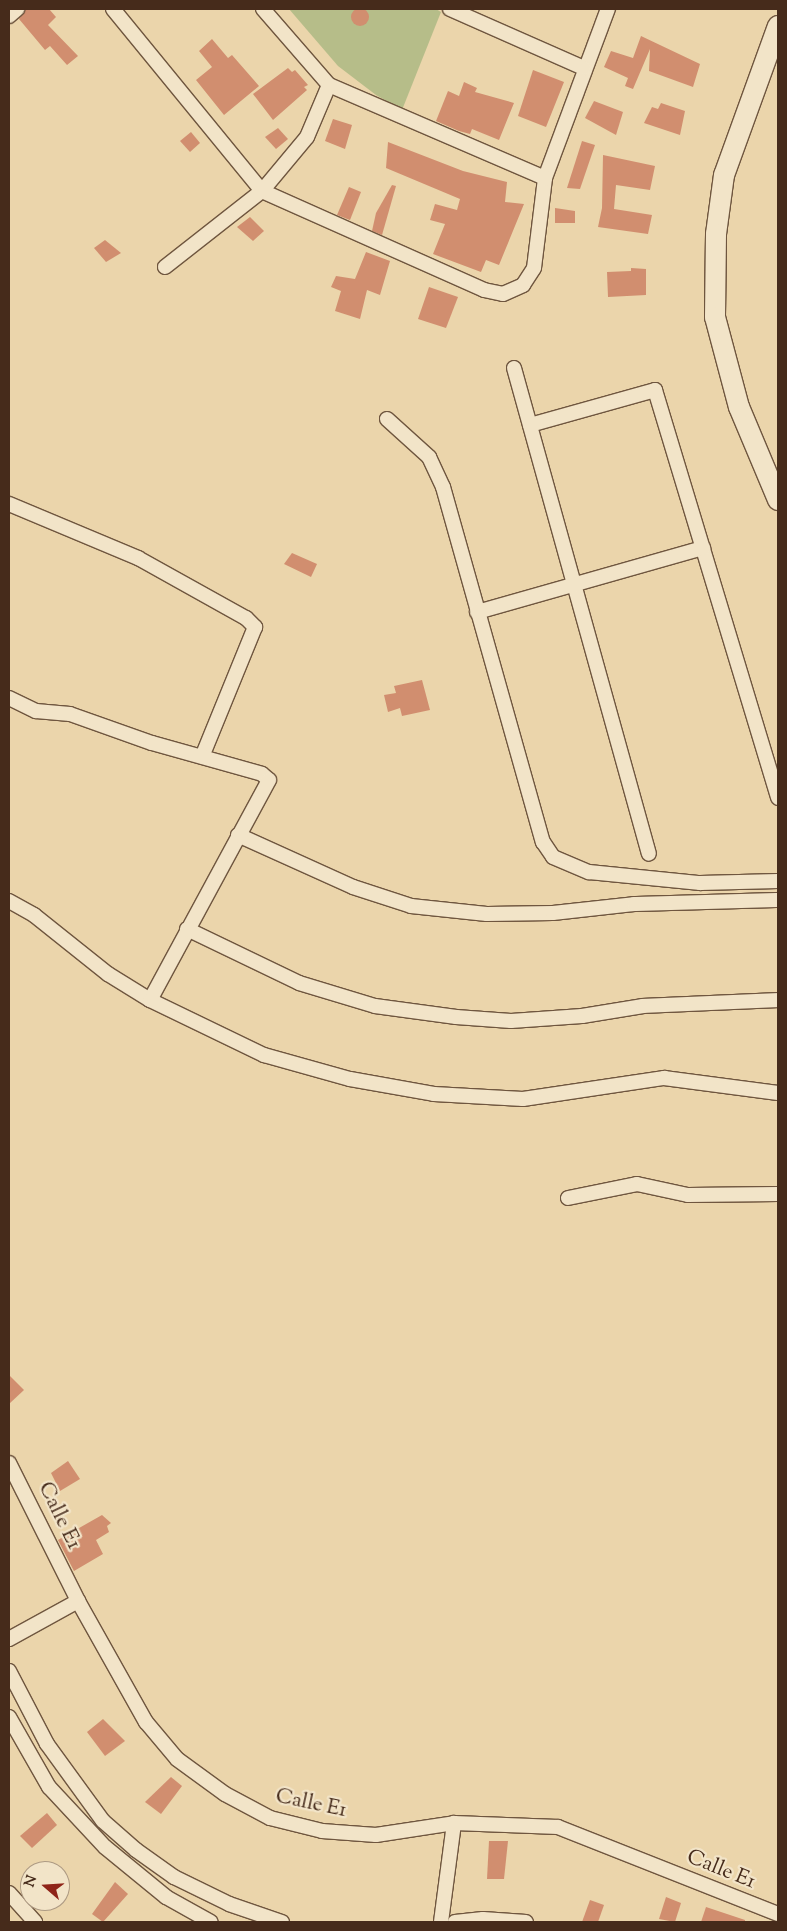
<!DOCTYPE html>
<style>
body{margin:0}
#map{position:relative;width:787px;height:1931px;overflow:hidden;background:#ebd5ab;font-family:"Sorts Mill Goudy",serif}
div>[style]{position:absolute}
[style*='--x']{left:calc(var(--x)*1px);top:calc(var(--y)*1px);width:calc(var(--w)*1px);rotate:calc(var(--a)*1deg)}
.green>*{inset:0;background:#b6bd89}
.building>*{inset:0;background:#d18e6f}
.round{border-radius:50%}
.roads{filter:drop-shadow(1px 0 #6f563f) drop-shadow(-1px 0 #6f563f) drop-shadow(0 1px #6f563f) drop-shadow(0 -1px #6f563f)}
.minor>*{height:14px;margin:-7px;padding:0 7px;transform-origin:7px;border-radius:7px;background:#f2e4c8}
.secondary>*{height:20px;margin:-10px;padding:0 10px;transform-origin:10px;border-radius:10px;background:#f2e4c8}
span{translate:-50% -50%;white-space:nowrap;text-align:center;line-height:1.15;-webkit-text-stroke:4.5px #f2e4c8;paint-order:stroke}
.street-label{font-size:21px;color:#462b1b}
.frame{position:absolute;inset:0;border:10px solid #462b1b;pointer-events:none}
.north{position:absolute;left:20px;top:1861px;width:50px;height:50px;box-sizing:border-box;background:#f2e4c8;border:1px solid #ad9a83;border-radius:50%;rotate:289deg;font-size:14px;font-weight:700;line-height:20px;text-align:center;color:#462b1b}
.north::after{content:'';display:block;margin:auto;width:18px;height:22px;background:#8f2418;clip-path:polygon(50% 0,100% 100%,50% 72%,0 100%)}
</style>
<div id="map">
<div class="green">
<div style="clip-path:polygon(289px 9px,436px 9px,441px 12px,402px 110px,376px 95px,338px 66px)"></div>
</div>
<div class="building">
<div class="round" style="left:351px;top:8px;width:18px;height:18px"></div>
<div style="clip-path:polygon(26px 9px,49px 9px,56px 17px,48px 25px,78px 56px,67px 65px,50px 46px,45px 50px,19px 19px)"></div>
<div style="clip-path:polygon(641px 36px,700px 64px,693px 87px,649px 71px,650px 49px,633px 89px,625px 86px,628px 78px,604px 67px,611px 51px,633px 58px)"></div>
<div style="clip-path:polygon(212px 39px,228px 58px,232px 55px,259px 86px,224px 115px,196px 80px,212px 67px,199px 51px)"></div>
<div style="clip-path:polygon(288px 68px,292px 72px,295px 70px,308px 85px,304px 87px,307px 90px,273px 120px,253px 94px)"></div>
<div style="clip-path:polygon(533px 70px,564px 82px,546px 127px,518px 116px)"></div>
<div style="clip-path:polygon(464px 82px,477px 88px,475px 92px,514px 103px,499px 140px,472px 129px,470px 134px,459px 131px,436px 121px,448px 91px,459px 96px)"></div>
<div style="clip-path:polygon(594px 101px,623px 112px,616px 135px,585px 118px)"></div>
<div style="clip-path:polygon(661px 103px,685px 111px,680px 135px,644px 123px,652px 107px,658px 109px)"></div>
<div style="clip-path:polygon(333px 119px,352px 125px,345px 149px,325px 141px)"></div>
<div style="clip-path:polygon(278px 128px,288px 139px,276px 149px,265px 137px)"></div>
<div style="clip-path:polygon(191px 132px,200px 143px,190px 152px,180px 141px)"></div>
<div style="clip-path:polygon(582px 141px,595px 145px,580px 189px,567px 188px)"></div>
<div style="clip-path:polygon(388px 142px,463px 171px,507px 182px,505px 202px,524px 204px,499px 265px,486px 260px,481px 272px,433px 254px,445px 224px,430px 220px,435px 204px,457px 210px,460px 199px,386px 168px)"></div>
<div style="clip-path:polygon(603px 155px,655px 166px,650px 190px,616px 185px,614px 209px,652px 215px,648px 234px,598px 227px,602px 208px)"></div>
<div style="clip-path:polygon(392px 185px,396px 186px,382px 235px,372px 231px,376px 213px)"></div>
<div style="clip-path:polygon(349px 187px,361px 192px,350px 220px,337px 215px)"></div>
<div style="clip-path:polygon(555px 208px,575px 211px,575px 223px,555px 223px)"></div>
<div style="clip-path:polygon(250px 217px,264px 231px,253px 241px,237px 227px)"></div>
<div style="clip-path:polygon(105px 240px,121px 253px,106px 262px,94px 248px)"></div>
<div style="clip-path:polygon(366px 252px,390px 261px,380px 295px,367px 290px,360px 319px,335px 311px,341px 291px,331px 287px,336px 276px,355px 279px)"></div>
<div style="clip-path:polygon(631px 268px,646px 269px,646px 295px,608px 297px,607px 272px,631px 271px)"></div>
<div style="clip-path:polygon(429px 287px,458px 297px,446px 328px,418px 319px)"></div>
<div style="clip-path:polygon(292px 553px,317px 564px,311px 577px,284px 564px)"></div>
<div style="clip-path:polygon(422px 680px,430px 710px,402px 716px,400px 708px,388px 712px,384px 695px,396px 693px,394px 686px)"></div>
<div style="clip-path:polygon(9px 1375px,24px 1390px,9px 1404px)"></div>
<div style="clip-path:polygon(68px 1461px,80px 1479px,60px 1491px,51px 1473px)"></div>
<div style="clip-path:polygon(102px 1515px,111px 1523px,107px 1526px,109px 1532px,96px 1540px,103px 1554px,74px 1571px,58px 1540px)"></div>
<div style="clip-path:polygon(103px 1719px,125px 1741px,105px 1756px,87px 1732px)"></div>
<div style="clip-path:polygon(171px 1777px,182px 1786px,161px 1814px,145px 1802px)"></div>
<div style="clip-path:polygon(47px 1813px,57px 1825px,32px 1848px,20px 1836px)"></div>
<div style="clip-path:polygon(489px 1841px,508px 1841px,504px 1879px,487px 1879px)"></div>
<div style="clip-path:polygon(115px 1882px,128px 1894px,103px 1922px,92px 1914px)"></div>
<div style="clip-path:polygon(666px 1897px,681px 1903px,675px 1922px,659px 1919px)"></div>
<div style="clip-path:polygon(590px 1900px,604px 1905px,598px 1922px,582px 1922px)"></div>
<div style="clip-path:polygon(706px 1907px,745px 1920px,745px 1922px,701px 1922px)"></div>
</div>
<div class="roads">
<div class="minor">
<div style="--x:113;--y:9;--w:235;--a:50.7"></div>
<div style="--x:262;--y:191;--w:243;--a:24"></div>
<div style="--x:484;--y:290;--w:19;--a:12"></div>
<div style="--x:503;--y:294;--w:22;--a:-24"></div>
<div style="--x:523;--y:285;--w:20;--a:-57"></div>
<div style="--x:534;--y:268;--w:91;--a:-83"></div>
<div style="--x:545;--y:178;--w:180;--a:-69.6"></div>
<div style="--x:263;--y:9;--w:101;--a:49"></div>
<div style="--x:329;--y:85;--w:235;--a:23.3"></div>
<div style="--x:450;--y:9;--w:146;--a:23.8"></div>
<div style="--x:9;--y:16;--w:11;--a:-41"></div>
<div style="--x:165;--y:267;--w:123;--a:-38.1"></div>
<div style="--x:262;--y:191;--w:70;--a:-50.2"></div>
<div style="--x:307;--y:137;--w:56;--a:-67.1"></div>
<div style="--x:514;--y:368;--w:504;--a:74.48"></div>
<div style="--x:387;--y:419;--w:57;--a:42.1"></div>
<div style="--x:429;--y:457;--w:33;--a:65"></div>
<div style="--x:443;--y:487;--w:369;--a:74.3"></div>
<div style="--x:543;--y:842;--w:18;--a:56"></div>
<div style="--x:553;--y:857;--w:39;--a:23"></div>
<div style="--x:589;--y:872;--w:112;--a:5.7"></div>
<div style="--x:700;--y:883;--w:78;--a:-1.5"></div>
<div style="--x:530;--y:425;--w:130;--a:-15.6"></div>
<div style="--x:655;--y:390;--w:426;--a:73.2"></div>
<div style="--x:9;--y:504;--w:140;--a:22.7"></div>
<div style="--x:138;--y:558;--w:124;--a:29.1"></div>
<div style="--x:246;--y:618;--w:13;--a:45"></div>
<div style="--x:255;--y:627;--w:140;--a:112.2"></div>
<div style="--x:477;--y:612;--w:235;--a:-15.8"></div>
<div style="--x:9;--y:698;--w:30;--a:26"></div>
<div style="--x:36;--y:711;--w:34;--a:5"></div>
<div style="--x:70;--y:714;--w:87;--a:19.5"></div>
<div style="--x:152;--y:743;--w:114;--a:15.7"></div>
<div style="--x:262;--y:774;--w:9;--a:41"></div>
<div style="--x:269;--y:780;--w:250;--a:118.4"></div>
<div style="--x:238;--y:835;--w:126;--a:24.3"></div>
<div style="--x:353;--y:887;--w:61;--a:18.1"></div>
<div style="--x:411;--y:906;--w:76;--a:6"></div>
<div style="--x:487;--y:914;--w:66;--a:-0.9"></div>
<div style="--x:553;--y:913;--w:81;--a:-6.3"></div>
<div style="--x:634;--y:904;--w:144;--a:-1.6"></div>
<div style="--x:9;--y:901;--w:29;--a:29"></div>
<div style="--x:34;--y:915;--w:95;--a:38.6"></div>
<div style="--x:108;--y:974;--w:49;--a:31.8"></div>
<div style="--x:150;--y:1000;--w:127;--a:25.8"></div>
<div style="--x:264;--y:1055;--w:89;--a:15.6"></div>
<div style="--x:350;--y:1079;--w:85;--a:10.1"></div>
<div style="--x:434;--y:1094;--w:89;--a:3.2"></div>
<div style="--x:523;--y:1099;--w:143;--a:-8.5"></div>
<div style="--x:664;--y:1078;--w:115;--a:7.5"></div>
<div style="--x:187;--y:929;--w:124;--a:25.7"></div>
<div style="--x:299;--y:983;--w:79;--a:16.8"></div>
<div style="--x:375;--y:1006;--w:82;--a:7.7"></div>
<div style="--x:456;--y:1017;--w:55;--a:4.2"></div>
<div style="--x:511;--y:1021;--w:71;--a:-4"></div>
<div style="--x:582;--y:1016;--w:62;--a:-9.3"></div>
<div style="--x:643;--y:1006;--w:135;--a:-2.5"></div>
<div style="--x:568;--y:1198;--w:70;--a:-11.5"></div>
<div style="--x:637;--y:1184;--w:52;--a:12.2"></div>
<div style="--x:688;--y:1195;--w:90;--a:-0.6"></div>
<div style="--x:9;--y:1463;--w:154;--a:63.4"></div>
<div style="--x:78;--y:1601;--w:139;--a:60.7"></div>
<div style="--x:146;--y:1722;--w:48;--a:50"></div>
<div style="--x:177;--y:1759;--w:59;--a:36.1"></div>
<div style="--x:225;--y:1794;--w:51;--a:28.1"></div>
<div style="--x:270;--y:1818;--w:54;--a:14"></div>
<div style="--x:322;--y:1831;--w:54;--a:4.2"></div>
<div style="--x:376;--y:1835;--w:79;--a:-8.7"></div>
<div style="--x:454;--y:1823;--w:104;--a:2.2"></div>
<div style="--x:558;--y:1827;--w:237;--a:21.6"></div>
<div style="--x:9;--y:1639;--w:79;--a:-28.8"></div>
<div style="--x:9;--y:1671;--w:82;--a:62.5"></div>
<div style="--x:47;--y:1744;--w:95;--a:54"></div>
<div style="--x:103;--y:1821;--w:44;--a:41.3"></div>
<div style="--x:136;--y:1850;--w:47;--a:35.4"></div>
<div style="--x:174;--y:1877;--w:61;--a:26.1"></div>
<div style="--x:229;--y:1904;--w:56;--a:18.8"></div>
<div style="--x:9;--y:1717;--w:81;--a:60.3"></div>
<div style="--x:49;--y:1787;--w:82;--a:47"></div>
<div style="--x:105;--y:1847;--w:79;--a:39.3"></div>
<div style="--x:166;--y:1897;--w:51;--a:29.1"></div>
<div style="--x:9;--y:1893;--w:39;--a:48"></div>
<div style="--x:441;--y:1922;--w:100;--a:-82.5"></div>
<div style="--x:455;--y:1922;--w:28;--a:-6"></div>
<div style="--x:483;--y:1919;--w:43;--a:4"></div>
</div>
<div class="secondary">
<div style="--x:778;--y:26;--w:158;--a:109.9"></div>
<div style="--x:724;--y:175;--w:60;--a:97.7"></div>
<div style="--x:716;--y:234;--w:83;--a:90.7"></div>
<div style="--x:715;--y:317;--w:93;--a:75.1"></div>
<div style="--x:739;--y:407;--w:101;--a:67.2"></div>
</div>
</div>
<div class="street-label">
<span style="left:59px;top:1516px;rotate:64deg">Calle E1</span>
<span style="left:311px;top:1804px;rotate:12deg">Calle E1</span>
<span style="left:721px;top:1870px;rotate:22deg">Calle E1</span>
</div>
<div class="frame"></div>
<div class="north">N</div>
</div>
